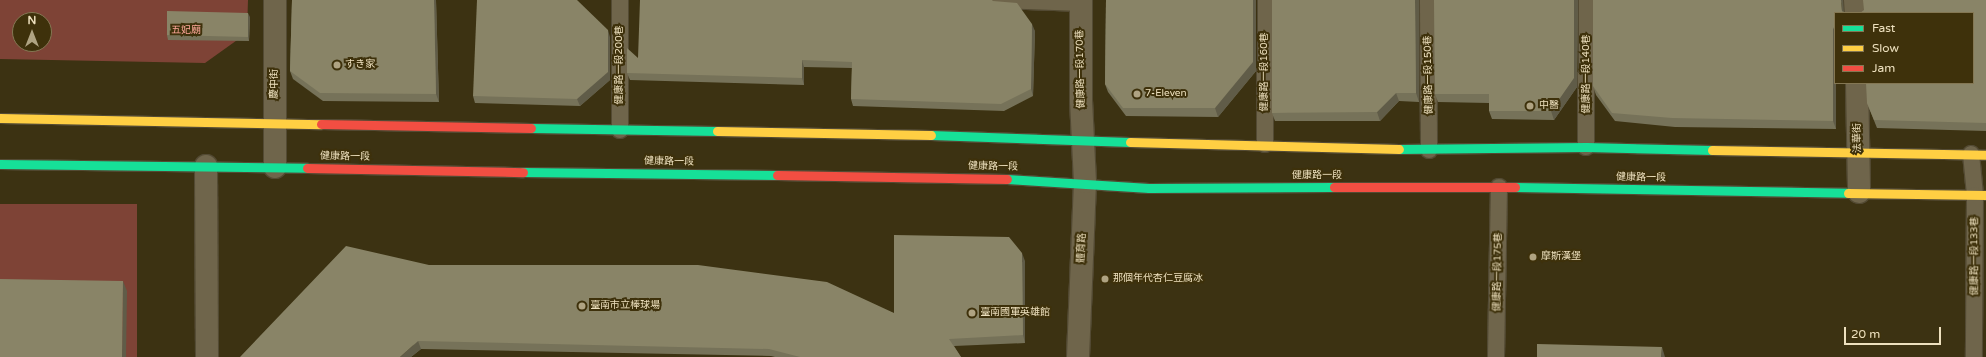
<!DOCTYPE html>
<meta charset="utf-8">
<style>
body{margin:0}
#map{position:relative;width:1986px;height:357px;overflow:hidden;background:#3c3212;font-family:"Varela Round","Noto Sans TC","Noto Sans JP",sans-serif}
div>[style]{position:absolute}
[style*='--x']{left:calc(var(--x)*1px);top:calc(var(--y)*1px);width:calc(var(--w)*1px);rotate:calc(var(--a)*1deg)}
.green>*{inset:0;background:#7e4336}
.roads{filter:drop-shadow(1px 0 #534a33) drop-shadow(-1px 0 #534a33) drop-shadow(0 1px #534a33) drop-shadow(0 -1px #534a33)}
.lane>*{height:16px;margin:-8px;padding:0 8px;transform-origin:8px;border-radius:8px;background:#6f654b}
.street>*{height:22px;margin:-11px;padding:0 11px;transform-origin:11px;border-radius:11px;background:#6f654b}
.fast>*{height:9px;margin:-4.5px;padding:0 4.5px;transform-origin:4.5px;border-radius:4.5px;background:#16e098}
.slow>*{height:9px;margin:-4.5px;padding:0 4.5px;transform-origin:4.5px;border-radius:4.5px;background:#ffcf43}
.jam>*{height:9px;margin:-4.5px;padding:0 4.5px;transform-origin:4.5px;border-radius:4.5px;background:#f24e42}
.wall>*{inset:0;background:#767259}
.shaded-wall>*{inset:0;background:#605c48}
.building>*{inset:0;background:#898467}
.dots>*{width:11px;height:11px;translate:-50% -50%;box-sizing:border-box;border:2px solid #3e310b;border-radius:50%}
span{translate:-50% -50%;white-space:nowrap;text-align:center;line-height:1.15;-webkit-text-stroke:4px #3e310b;paint-order:stroke}
.park-label{font-size:10px;color:#fba698}
.poi-label{font-size:10px;color:#ede0be}
.left{translate:0 -50%;text-align:left}
.street-label{font-size:10px;color:#ede0be}
.legend{position:absolute;left:1834px;top:12px;width:140px;height:72px;box-sizing:border-box;background:#3e310b;border:1px solid #847753;margin:0;padding:5px 7px;list-style:none;font-size:12px;color:#ede0be}
.legend li{display:flex;align-items:center;gap:8px;height:20px}
.legend b{width:20px;border:1px solid #847753}
.north{position:absolute;left:12px;top:12px;width:40px;height:40px;box-sizing:border-box;background:#3e310b;border:1px solid #847753;border-radius:50%;rotate:0deg;font-size:11px;font-weight:700;line-height:16px;text-align:center;color:#ede0be}
.north::after{content:'';display:block;margin:auto;width:14px;height:18px;background:#afa382;clip-path:polygon(50% 0,100% 100%,50% 72%,0 100%)}
.scale{position:absolute;left:1844px;top:327px;width:97px;height:18px;box-sizing:border-box;border:2px solid #ede0be;border-top:0;padding-left:5px;font-size:12px;line-height:14px;white-space:nowrap;color:#ede0be;-webkit-text-stroke:3px #3e310b;paint-order:stroke}
</style>
<div id="map">
<div class="green">
<div style="clip-path:polygon(evenodd,0 0,248px 0,247px 33px,205px 63px,0 59px,0 0,20px 20px,44px 20px,44px 44px,20px 44px,20px 20px)"></div>
<div style="clip-path:polygon(0 204px,137px 204px,137px 357px,0 357px)"></div>
</div>
<div class="roads">
<div class="lane">
<div style="--x:1000;--y:0;--w:81;--a:2.1"></div>
<div style="--x:1428;--y:0;--w:150;--a:89.6"></div>
<div style="--x:620;--y:130;--w:130;--a:-90"></div>
<div style="--x:1265;--y:144;--w:144;--a:-89.6"></div>
<div style="--x:1586;--y:147;--w:147;--a:-89.6"></div>
<div style="--x:1971;--y:154;--w:41;--a:84.4"></div>
<div style="--x:1975;--y:195;--w:162;--a:90.4"></div>
<div style="--x:1496;--y:357;--w:170;--a:-89"></div>
</div>
<div class="street">
<div style="--x:1855;--y:0;--w:13;--a:86"></div>
<div style="--x:1857;--y:83;--w:109;--a:88.9"></div>
<div style="--x:206;--y:166;--w:191;--a:89.7"></div>
<div style="--x:275;--y:167;--w:167;--a:-90"></div>
<div style="--x:1078;--y:357;--w:175;--a:-87.7"></div>
<div style="--x:1085;--y:182;--w:81;--a:-92.8"></div>
<div style="--x:1081;--y:101;--w:101;--a:-90"></div>
</div>
<div class="fast">
<div style="--x:531;--y:128;--w:186;--a:0.9"></div>
<div style="--x:931;--y:135;--w:199;--a:2"></div>
<div style="--x:1399;--y:149;--w:187;--a:-0.6"></div>
<div style="--x:1586;--y:147;--w:126;--a:1.4"></div>
<div style="--x:0;--y:164;--w:307;--a:0.7"></div>
<div style="--x:523;--y:172;--w:254;--a:0.7"></div>
<div style="--x:1007;--y:179;--w:142;--a:3.6"></div>
<div style="--x:1149;--y:188;--w:185;--a:-0.3"></div>
<div style="--x:1515;--y:187;--w:333;--a:1"></div>
</div>
<div class="slow">
<div style="--x:0;--y:118;--w:321;--a:1.1"></div>
<div style="--x:717;--y:131;--w:214;--a:1.1"></div>
<div style="--x:1130;--y:142;--w:269;--a:1.5"></div>
<div style="--x:1712;--y:150;--w:274;--a:1"></div>
<div style="--x:1848;--y:193;--w:138;--a:0.8"></div>
</div>
<div class="jam">
<div style="--x:321;--y:124;--w:210;--a:1.1"></div>
<div style="--x:307;--y:168;--w:216;--a:1.1"></div>
<div style="--x:777;--y:175;--w:230;--a:1"></div>
<div style="--x:1334;--y:187;--w:181;--a:0"></div>
</div>
</div>
<div class="wall">
<div style="clip-path:polygon(292px 0,436px 0,439px 102px,323px 101px,293px 79px,290px 71px)"></div>
<div style="clip-path:polygon(1106px 0,1256px 0,1256px 71px,1218px 117px,1126px 116px,1108px 92px,1105px 84px)"></div>
<div style="clip-path:polygon(1419px 0,1419px 102px,1399px 101px,1380px 121px,1275px 121px,1272px 113px)"></div>
<div style="clip-path:polygon(1434px 0,1578px 0,1577px 87px,1554px 120px,1492px 119px,1489px 111px,1489px 103px,1438px 102px,1435px 94px)"></div>
<div style="clip-path:polygon(1593px 0,1843px 0,1835px 13px,1835px 83px,1836px 83px,1836px 129px,1675px 127px,1615px 121px,1596px 95px,1593px 86px)"></div>
<div style="clip-path:polygon(1986px 0,1986px 131px,1877px 128px,1867px 103px)"></div>
<div style="clip-path:polygon(993px 1px,1035px 31px,1033px 96px,1004px 111px,853px 106px,851px 99px,852px 68px,804px 67px,804px 85px,630px 80px,627px 73px)"></div>
<div style="clip-path:polygon(250px 17px,249px 41px,168px 40px,167px 35px)"></div>
<div style="clip-path:polygon(610px 37px,610px 80px,580px 106px,475px 103px,473px 96px)"></div>
<div style="clip-path:polygon(1025px 261px,1025px 343px,954px 346px,961px 357px,775px 357px,771px 356px,421px 349px,411px 357px,429px 265px,894px 313px)"></div>
</div>
<div class="shaded-wall">
<div style="clip-path:polygon(434px 0,436px 0,439px 102px,436px 94px)"></div>
<div style="clip-path:polygon(1253px 0,1256px 0,1256px 71px,1218px 117px,1215px 108px)"></div>
<div style="clip-path:polygon(1415px 0,1419px 0,1419px 102px,1416px 93px)"></div>
<div style="clip-path:polygon(1574px 0,1578px 0,1577px 87px,1554px 120px,1551px 111px)"></div>
<div style="clip-path:polygon(1841px 0,1843px 0,1844px 13px,1842px 11px)"></div>
<div style="clip-path:polygon(248px 13px,250px 17px,249px 41px,248px 37px)"></div>
<div style="clip-path:polygon(1032px 24px,1035px 31px,1033px 96px,1031px 89px)"></div>
<div style="clip-path:polygon(1833px 27px,1835px 32px,1835px 83px,1836px 83px,1836px 129px,1833px 121px)"></div>
<div style="clip-path:polygon(608px 30px,610px 37px,610px 80px,580px 106px,577px 99px)"></div>
<div style="clip-path:polygon(802px 60px,804px 67px,804px 85px,802px 78px)"></div>
<div style="clip-path:polygon(1396px 93px,1399px 101px,1380px 121px,1377px 112px)"></div>
<div style="clip-path:polygon(1022px 253px,1025px 261px,1025px 343px,1023px 335px)"></div>
<div style="clip-path:polygon(123px 281px,127px 291px,126px 357px,122px 357px)"></div>
<div style="clip-path:polygon(418px 341px,421px 349px,411px 357px,400px 357px)"></div>
<div style="clip-path:polygon(1662px 347px,1665px 357px,1661px 357px)"></div>
</div>
<div class="building">
<div style="clip-path:polygon(292px 0,434px 0,436px 94px,320px 93px,290px 71px)"></div>
<div style="clip-path:polygon(477px 0,577px 0,608px 30px,608px 72px,577px 99px,473px 96px)"></div>
<div style="clip-path:polygon(640px 0,992px 0,993px 1px,1017px 3px,1032px 24px,1031px 89px,1001px 104px,851px 99px,852px 62px,802px 60px,802px 78px,627px 73px,627px 48px,638px 58px)"></div>
<div style="clip-path:polygon(1106px 0,1253px 0,1253px 62px,1215px 108px,1123px 108px,1105px 84px)"></div>
<div style="clip-path:polygon(1272px 0,1415px 0,1416px 93px,1396px 93px,1377px 112px,1272px 113px)"></div>
<div style="clip-path:polygon(1434px 0,1574px 0,1574px 78px,1551px 111px,1489px 111px,1489px 94px,1435px 94px)"></div>
<div style="clip-path:polygon(1593px 0,1841px 0,1842px 11px,1846px 13px,1835px 13px,1835px 31px,1833px 27px,1833px 121px,1672px 118px,1612px 113px,1593px 86px)"></div>
<div style="clip-path:polygon(1863px 0,1986px 0,1986px 123px,1874px 120px,1867px 103px,1866px 83px,1973px 83px,1973px 13px,1860px 13px,1864px 10px)"></div>
<div style="clip-path:polygon(167px 11px,248px 13px,248px 37px,167px 35px)"></div>
<div style="clip-path:polygon(894px 235px,1009px 237px,1022px 253px,1023px 335px,949px 339px,961px 357px,800px 357px,769px 349px,418px 341px,400px 357px,240px 357px,346px 246px,429px 265px,698px 265px,827px 282px,894px 313px)"></div>
<div style="clip-path:polygon(0 279px,123px 281px,122px 357px,0 357px)"></div>
<div style="clip-path:polygon(1537px 344px,1662px 347px,1661px 357px,1537px 357px)"></div>
</div>
<div class="dots">
<div style="left:337px;top:65px;background:#afa382"></div>
<div style="left:1137px;top:94px;background:#afa382"></div>
<div style="left:1530px;top:106px;background:#afa382"></div>
<div style="left:1533px;top:257px;background:#afa382"></div>
<div style="left:1105px;top:279px;background:#afa382"></div>
<div style="left:582px;top:306px;background:#afa382"></div>
<div style="left:972px;top:313px;background:#afa382"></div>
</div>
<div class="park-label">
<span style="left:186px;top:31px">五妃廟</span>
</div>
<div class="poi-label">
<span class="left" style="left:345px;top:65px">すき家</span>
<span class="left" style="left:1145px;top:94px">7-Eleven</span>
<span class="left" style="left:1539px;top:106px">中醫</span>
<span class="left" style="left:1541px;top:257px">摩斯漢堡</span>
<span class="left" style="left:1113px;top:279px">那個年代杏仁豆腐冰</span>
<span class="left" style="left:590px;top:306px">臺南市立棒球場</span>
<span class="left" style="left:980px;top:313px">臺南國軍英雄館</span>
</div>
<div class="street-label">
<span style="left:620px;top:65px;rotate:-90deg">健康路一段200巷</span>
<span style="left:1081px;top:69px;rotate:-91deg">健康路一段170巷</span>
<span style="left:1265px;top:72px;rotate:-90deg">健康路一段160巷</span>
<span style="left:1587px;top:74px;rotate:-90deg">健康路一段140巷</span>
<span style="left:1429px;top:75px;rotate:-91deg">健康路一段150巷</span>
<span style="left:275px;top:84px;rotate:-90deg">慶中街</span>
<span style="left:1858px;top:138px;rotate:-91deg">法華街</span>
<span style="left:345px;top:157px;rotate:1deg">健康路一段</span>
<span style="left:669px;top:162px;rotate:1deg">健康路一段</span>
<span style="left:993px;top:167px;rotate:1deg">健康路一段</span>
<span style="left:1317px;top:176px">健康路一段</span>
<span style="left:1641px;top:178px;rotate:1deg">健康路一段</span>
<span style="left:1082px;top:248px;rotate:-87deg">體育路</span>
<span style="left:1975px;top:256px;rotate:-90deg">健康路一段133巷</span>
<span style="left:1498px;top:272px;rotate:-89deg">健康路一段175巷</span>
</div>
<ul class="legend">
<li><b style="height:5px;background:#16e098"></b>Fast</li>
<li><b style="height:5px;background:#ffcf43"></b>Slow</li>
<li><b style="height:5px;background:#f24e42"></b>Jam</li>
</ul>
<div class="north">N</div>
<div class="scale">20 m</div>
</div>
